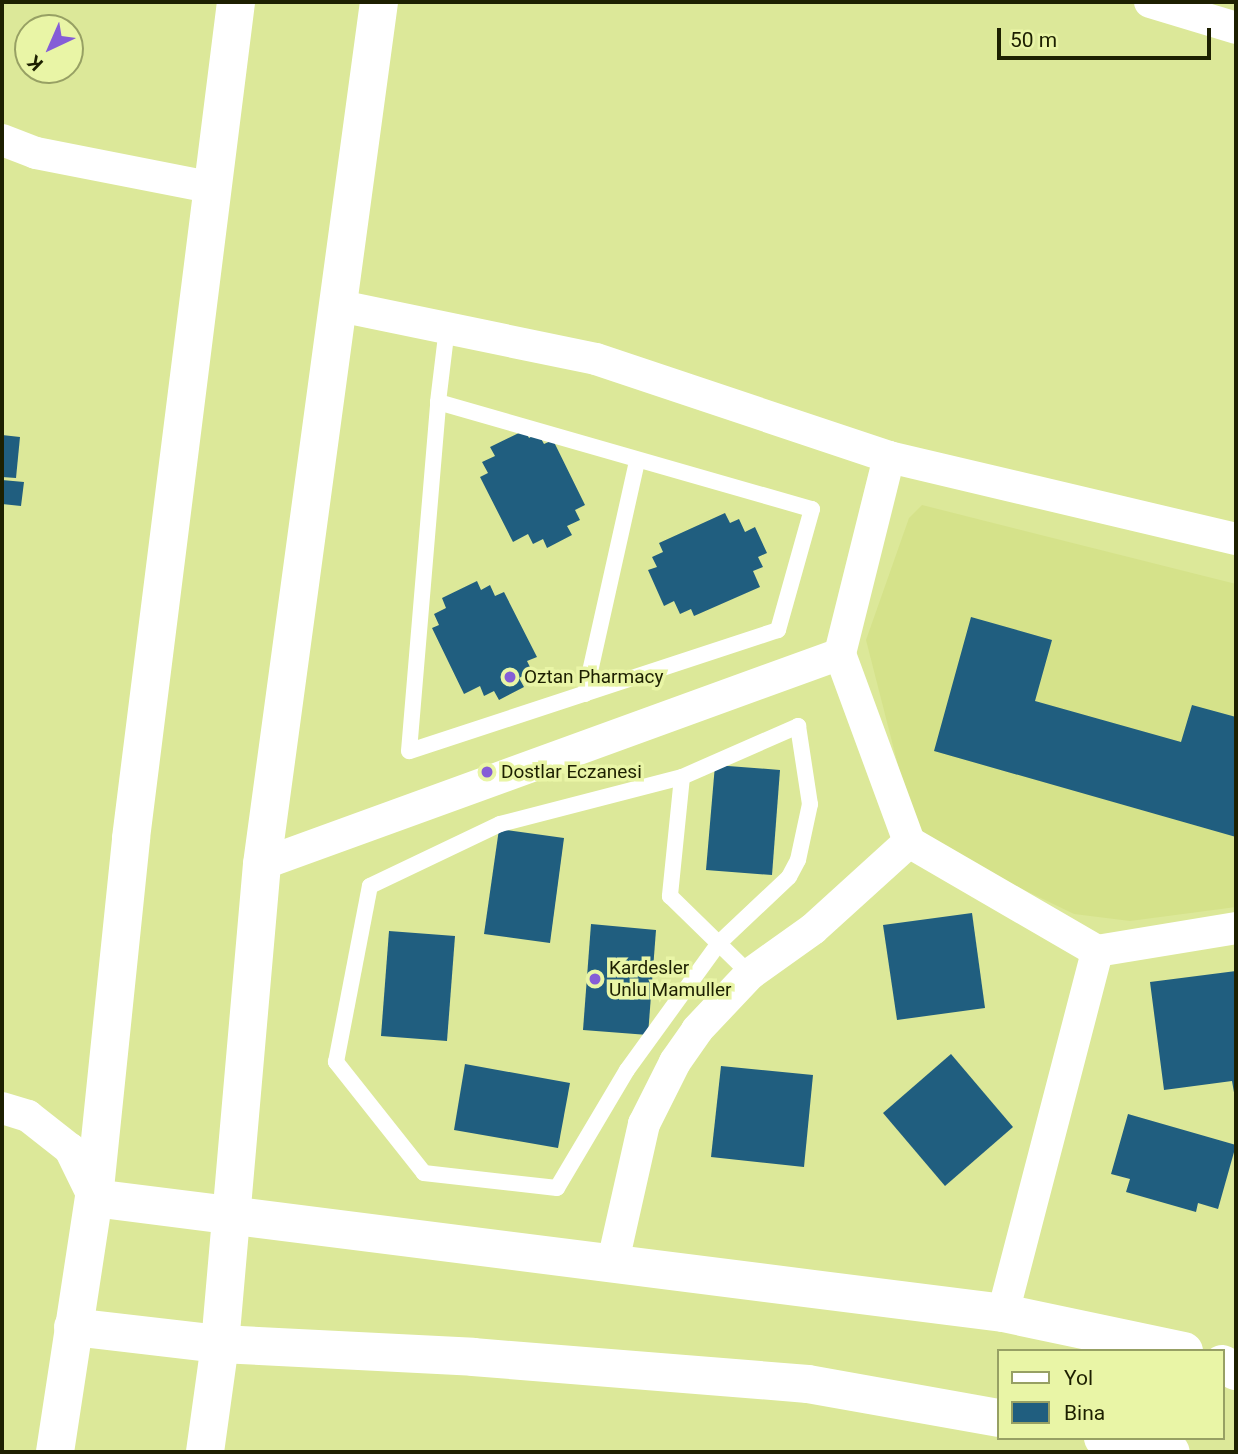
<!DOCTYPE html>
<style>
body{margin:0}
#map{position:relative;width:1238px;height:1454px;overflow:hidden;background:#dce899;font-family:Roboto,sans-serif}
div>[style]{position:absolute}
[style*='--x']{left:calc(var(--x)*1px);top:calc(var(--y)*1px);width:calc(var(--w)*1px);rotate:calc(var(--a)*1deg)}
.built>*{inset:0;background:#d5e28a}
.building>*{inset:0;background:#205e7f}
.lane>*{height:16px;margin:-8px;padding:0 8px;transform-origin:8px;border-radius:8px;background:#fff}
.street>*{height:32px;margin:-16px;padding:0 16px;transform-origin:16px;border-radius:16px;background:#fff}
.secondary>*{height:38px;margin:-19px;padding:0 19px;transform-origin:19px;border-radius:19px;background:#fff}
.dots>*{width:19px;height:19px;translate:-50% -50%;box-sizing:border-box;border:4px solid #e9f5a6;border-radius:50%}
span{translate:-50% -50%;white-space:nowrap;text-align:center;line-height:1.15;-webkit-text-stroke:7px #e9f5a6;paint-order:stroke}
.poi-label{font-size:19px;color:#1d2001}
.left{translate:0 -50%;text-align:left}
.frame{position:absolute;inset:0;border:4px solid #1d2001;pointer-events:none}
.legend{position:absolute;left:997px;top:1349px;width:228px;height:91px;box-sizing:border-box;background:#e9f5a6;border:2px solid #97a064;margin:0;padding:9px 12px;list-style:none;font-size:21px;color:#1d2001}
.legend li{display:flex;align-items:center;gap:14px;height:35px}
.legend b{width:35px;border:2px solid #97a064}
.north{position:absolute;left:14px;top:14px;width:70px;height:70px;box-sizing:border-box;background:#e9f5a6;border:2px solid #97a064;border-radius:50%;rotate:224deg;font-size:19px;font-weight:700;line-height:28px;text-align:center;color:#1d2001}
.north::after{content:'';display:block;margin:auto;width:24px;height:32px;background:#855dd7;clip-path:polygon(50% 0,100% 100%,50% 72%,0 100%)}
.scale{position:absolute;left:997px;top:28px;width:214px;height:32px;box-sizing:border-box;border:4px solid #1d2001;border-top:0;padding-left:9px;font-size:21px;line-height:24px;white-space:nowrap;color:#1d2001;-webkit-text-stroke:5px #e9f5a6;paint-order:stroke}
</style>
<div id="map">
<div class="built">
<div style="clip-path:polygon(922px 505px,1236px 584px,1236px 907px,1130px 921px,1074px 914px,942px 850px,913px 824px,866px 640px,909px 518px)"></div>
</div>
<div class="building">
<div style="clip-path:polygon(525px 430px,529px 438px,538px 433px,544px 444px,553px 440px,585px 505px,575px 510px,580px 520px,567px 526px,572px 535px,547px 548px,543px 539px,533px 544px,528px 534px,513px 542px,480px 477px,488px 473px,482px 462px,495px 456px,490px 447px)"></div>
<div style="clip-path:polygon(2px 435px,20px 437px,16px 478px,2px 477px)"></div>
<div style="clip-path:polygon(2px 480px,24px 482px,21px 506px,2px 504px)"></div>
<div style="clip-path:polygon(725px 513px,730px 523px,739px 519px,745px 532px,755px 527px,767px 553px,758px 557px,763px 567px,753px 571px,760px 587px,694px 616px,691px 609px,680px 614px,674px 601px,664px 606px,648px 570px,657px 567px,652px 557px,663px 552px,659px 543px)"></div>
<div style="clip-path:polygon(477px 581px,481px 590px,490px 585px,495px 596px,504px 592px,537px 657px,527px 661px,532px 671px,519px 678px,524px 687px,499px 700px,494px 691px,484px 696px,480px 686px,464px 694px,432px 628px,439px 625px,434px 614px,446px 608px,442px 598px)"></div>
<div style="clip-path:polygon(971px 617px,1052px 640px,1035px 701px,1181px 742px,1192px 705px,1236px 717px,1236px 837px,934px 751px)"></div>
<div style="clip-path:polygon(715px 765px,780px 770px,772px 875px,706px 870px)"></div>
<div style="clip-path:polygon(499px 829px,564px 838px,550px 943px,484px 934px)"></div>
<div style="clip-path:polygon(972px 913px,985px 1008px,897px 1020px,883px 925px)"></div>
<div style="clip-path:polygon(591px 924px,656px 930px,648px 1035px,583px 1030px)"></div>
<div style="clip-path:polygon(389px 931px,455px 936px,447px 1041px,381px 1036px)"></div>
<div style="clip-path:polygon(1236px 971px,1236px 1104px,1232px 1081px,1164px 1090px,1150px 982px)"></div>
<div style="clip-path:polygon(951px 1054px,1013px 1127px,945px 1186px,883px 1113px)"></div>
<div style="clip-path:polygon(465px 1064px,570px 1083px,558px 1148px,454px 1130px)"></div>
<div style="clip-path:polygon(721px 1066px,813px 1075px,804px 1167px,711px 1157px)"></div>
<div style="clip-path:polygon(1128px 1114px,1236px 1145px,1218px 1209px,1198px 1203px,1196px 1212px,1126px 1192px,1130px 1179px,1111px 1174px)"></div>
</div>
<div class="lane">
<div style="--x:438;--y:402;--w:389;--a:16"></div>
<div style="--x:812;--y:509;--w:126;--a:105.7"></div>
<div style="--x:778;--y:630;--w:388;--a:161.8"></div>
<div style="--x:409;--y:751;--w:350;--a:-85.2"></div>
<div style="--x:438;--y:402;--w:75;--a:-83.1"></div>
<div style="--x:585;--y:694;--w:239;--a:-77.4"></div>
<div style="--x:798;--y:726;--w:79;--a:81.3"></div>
<div style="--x:810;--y:804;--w:57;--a:102.1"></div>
<div style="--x:798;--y:860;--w:19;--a:118"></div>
<div style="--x:789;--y:877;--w:96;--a:136.7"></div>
<div style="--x:719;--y:943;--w:157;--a:125.9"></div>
<div style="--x:627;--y:1070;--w:137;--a:120.7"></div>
<div style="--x:557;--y:1188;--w:134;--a:-173.6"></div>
<div style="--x:424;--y:1173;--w:142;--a:-128.4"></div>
<div style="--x:336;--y:1062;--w:179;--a:-79.1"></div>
<div style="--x:370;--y:886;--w:144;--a:-25.5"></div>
<div style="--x:500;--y:824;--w:188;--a:-14.5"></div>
<div style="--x:682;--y:777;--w:127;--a:-23.7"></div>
<div style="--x:682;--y:777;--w:120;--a:95.8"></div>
<div style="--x:670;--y:896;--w:112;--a:44.3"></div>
</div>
<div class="street">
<div style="--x:1150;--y:2;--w:90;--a:16.8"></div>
<div style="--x:2;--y:140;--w:36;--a:21"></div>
<div style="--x:36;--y:153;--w:181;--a:11.1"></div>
<div style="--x:340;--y:306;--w:261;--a:11.7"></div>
<div style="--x:596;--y:359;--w:309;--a:18.5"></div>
<div style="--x:889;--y:457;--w:357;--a:13.3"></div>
<div style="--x:889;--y:457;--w:203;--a:104"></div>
<div style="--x:840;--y:654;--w:200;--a:69.8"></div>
<div style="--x:909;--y:842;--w:217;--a:30.1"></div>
<div style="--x:1097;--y:951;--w:141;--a:-9.4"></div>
<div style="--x:262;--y:864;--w:615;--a:-19.97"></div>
<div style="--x:2;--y:1108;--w:27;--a:17"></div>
<div style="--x:28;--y:1116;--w:53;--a:38.2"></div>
<div style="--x:70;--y:1149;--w:55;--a:63.9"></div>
<div style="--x:612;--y:1266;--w:146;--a:-77.3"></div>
<div style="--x:644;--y:1124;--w:69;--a:-63.4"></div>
<div style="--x:675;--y:1062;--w:39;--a:-55"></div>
<div style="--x:697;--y:1030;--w:77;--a:-46.6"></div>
<div style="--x:750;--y:974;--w:77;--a:-35.5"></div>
<div style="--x:813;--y:929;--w:130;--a:-42.2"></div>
<div style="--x:1003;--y:1313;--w:374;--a:-75.4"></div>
</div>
<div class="secondary">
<div style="--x:94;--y:1198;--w:916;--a:7.21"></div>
<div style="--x:1003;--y:1313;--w:185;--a:11.9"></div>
<div style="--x:73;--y:1327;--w:148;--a:6.6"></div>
<div style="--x:220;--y:1344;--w:253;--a:2.9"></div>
<div style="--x:473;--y:1357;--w:336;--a:4.6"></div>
<div style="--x:808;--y:1384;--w:193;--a:10.1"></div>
<div style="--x:1222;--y:1364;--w:16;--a:27"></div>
<div style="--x:1103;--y:1438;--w:69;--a:11.6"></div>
<div style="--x:55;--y:1452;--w:257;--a:-81.3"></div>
<div style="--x:94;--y:1198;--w:362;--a:-84.1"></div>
<div style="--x:131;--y:838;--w:843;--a:-82.84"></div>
<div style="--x:205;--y:1452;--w:109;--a:-82.1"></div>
<div style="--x:220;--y:1344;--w:482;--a:-85"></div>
<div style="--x:262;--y:864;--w:870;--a:-82.27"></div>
</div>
<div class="dots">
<div style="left:510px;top:677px;background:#855dd7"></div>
<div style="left:487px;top:772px;background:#855dd7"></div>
<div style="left:595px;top:979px;background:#855dd7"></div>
</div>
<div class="poi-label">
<span class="left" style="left:524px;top:677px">Oztan Pharmacy</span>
<span class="left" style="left:501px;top:772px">Dostlar Eczanesi</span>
<span class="left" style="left:609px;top:979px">Kardesler<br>Unlu Mamuller</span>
</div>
<div class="frame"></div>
<ul class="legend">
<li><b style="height:9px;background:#fff"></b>Yol</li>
<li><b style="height:19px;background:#205e7f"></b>Bina</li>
</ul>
<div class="north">K</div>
<div class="scale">50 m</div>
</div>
